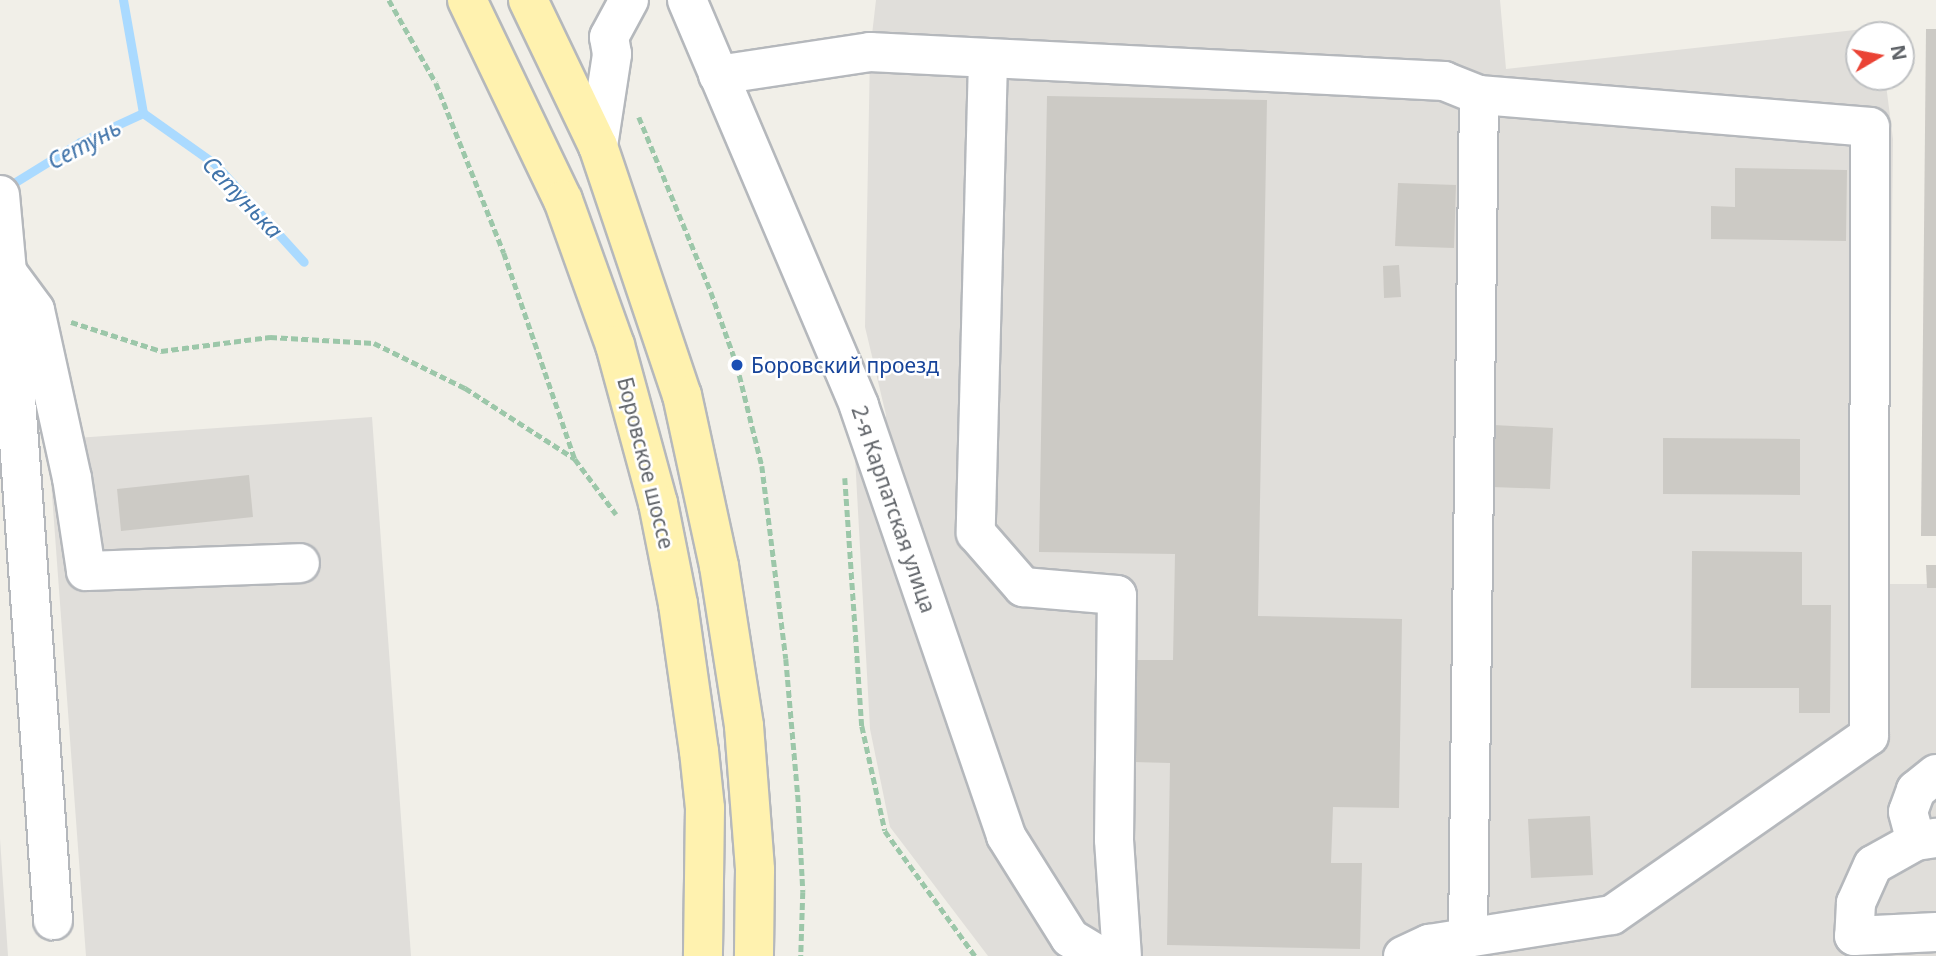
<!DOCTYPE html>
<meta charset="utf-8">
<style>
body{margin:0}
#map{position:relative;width:1936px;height:956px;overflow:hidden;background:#f1efe8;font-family:"Noto Sans",sans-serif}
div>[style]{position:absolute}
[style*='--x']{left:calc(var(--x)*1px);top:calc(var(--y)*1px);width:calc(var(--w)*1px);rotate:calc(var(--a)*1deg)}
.industrial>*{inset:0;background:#e0deda}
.stream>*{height:9px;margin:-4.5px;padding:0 4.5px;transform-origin:4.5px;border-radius:4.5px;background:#aadaff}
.building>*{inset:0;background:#cccac5}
.path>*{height:4.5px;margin-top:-2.25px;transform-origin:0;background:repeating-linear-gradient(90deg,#9cc7a9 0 7px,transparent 0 10.5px)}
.roads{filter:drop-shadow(2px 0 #b5b8bc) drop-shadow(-2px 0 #b5b8bc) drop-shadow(0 2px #b5b8bc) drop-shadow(0 -2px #b5b8bc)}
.minor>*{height:38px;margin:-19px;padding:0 19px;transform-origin:19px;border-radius:19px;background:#fff}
.major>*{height:38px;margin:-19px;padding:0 19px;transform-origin:19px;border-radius:19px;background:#fff2af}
.dots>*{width:19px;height:19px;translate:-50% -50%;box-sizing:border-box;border:4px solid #fff;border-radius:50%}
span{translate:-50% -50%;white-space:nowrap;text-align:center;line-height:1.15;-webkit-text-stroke:5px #fff;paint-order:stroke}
.transit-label{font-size:21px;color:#164399}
.left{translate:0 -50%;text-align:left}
.street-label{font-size:21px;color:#5f6368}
.water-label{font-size:23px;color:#4174aa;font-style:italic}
.north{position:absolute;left:1845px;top:21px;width:70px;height:70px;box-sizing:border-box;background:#fff;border:2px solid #bfc1c3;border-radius:50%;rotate:80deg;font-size:19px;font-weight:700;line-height:28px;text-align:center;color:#5f6368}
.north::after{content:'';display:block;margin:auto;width:24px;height:32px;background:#ea4335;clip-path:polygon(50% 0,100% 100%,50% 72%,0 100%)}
</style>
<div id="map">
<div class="industrial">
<div style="clip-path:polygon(876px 0,1500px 0,1506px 69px,1864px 29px,1867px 35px,1859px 35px,1859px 77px,1885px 77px,1893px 139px,1888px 584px,1936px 584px,1936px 956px,988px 956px,890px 827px,870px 729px,855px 457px,884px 437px,886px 415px,865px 327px,870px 52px)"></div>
<div style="clip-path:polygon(372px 417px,411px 956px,86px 956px,48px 440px)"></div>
<div style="clip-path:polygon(0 839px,8px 956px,0 956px)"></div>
</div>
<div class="stream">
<div style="--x:143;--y:113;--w:88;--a:35.3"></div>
<div style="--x:215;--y:164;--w:132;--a:47.8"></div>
<div style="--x:4;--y:189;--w:89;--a:-31.7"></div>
<div style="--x:80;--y:142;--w:69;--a:-24.7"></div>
<div style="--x:143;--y:113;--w:115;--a:-100"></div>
</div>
<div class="building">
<div style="clip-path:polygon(1926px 29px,1936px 29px,1936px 536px,1921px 536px)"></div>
<div style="clip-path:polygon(1047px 96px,1267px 100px,1258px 616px,1402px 619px,1399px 808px,1333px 807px,1331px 863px,1362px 863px,1360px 949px,1167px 945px,1170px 763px,1133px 762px,1134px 660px,1173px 660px,1175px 554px,1039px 552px)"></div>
<div style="clip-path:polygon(1735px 168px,1847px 170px,1846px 241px,1711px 239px,1711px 206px,1735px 207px)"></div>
<div style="clip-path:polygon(1398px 183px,1456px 185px,1454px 248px,1395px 246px)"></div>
<div style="clip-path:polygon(1399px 265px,1401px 297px,1384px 298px,1383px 266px)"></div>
<div style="clip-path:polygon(1494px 425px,1553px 428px,1550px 489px,1492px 487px)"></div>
<div style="clip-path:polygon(1663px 438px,1800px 439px,1800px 495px,1663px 494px)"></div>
<div style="clip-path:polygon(249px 475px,253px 517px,121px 531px,117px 489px)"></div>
<div style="clip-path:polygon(1692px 551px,1802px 552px,1802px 605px,1831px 605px,1830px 713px,1799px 713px,1799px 688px,1691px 688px)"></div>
<div style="clip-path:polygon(1926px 565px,1936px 565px,1936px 588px,1927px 588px)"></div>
<div style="clip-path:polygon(1590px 816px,1593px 875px,1531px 878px,1528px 819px)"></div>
</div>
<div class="path">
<div style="--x:389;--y:0;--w:95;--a:60.5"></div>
<div style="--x:436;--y:83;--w:183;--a:68.2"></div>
<div style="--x:504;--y:253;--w:218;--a:71"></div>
<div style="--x:575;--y:459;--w:69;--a:53.3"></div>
<div style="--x:639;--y:117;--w:189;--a:67.6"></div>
<div style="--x:711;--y:292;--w:77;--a:70.4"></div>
<div style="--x:737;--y:365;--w:104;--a:76.1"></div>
<div style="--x:762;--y:466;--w:194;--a:82.9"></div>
<div style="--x:786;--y:659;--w:137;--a:85"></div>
<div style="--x:798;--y:795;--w:97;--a:87"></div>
<div style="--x:803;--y:892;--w:64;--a:91.8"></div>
<div style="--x:71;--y:322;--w:95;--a:17.9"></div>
<div style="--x:161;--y:351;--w:110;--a:-7.3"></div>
<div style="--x:270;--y:337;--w:104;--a:3.3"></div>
<div style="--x:374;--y:343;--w:102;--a:26.3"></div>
<div style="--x:465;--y:388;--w:131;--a:32.8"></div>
<div style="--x:845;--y:478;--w:249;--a:86.1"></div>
<div style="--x:862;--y:726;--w:107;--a:77.6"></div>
<div style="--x:885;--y:831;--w:154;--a:54.2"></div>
</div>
<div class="roads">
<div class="minor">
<div style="--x:687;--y:0;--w:441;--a:67"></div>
<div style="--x:859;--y:406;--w:454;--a:71.1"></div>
<div style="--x:1006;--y:836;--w:120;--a:57.9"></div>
<div style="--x:1070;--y:938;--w:35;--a:31"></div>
<div style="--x:988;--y:60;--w:473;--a:91.5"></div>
<div style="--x:976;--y:533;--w:72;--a:49"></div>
<div style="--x:1023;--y:587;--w:94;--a:4.9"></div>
<div style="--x:1117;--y:595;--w:245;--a:90.7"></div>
<div style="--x:1114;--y:840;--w:116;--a:86.1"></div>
<div style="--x:718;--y:75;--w:154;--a:-8.6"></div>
<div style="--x:870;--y:52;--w:575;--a:2.89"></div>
<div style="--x:1444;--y:81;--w:38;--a:22"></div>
<div style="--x:598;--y:146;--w:93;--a:-81.3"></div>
<div style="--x:612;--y:54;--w:17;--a:-100"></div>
<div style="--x:609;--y:37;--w:42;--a:-61.6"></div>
<div style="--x:0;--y:195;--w:77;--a:84.8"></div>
<div style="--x:7;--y:272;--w:47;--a:53.6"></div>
<div style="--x:35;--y:310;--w:172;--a:77.6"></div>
<div style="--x:72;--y:478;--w:94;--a:81.4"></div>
<div style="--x:86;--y:571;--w:214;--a:-2.1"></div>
<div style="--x:0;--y:278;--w:9;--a:-41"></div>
<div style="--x:7;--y:272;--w:650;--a:85.94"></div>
<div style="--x:1936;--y:774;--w:26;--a:141"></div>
<div style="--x:1916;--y:790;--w:23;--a:110"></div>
<div style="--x:1908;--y:812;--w:30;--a:75"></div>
<div style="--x:1916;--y:841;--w:20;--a:-9"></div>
<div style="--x:1916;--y:841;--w:49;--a:150.8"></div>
<div style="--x:1873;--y:865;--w:42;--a:114.1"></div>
<div style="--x:1856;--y:903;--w:33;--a:93"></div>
<div style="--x:1854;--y:936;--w:82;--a:-2.8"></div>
<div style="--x:1403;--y:956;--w:29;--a:-25"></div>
<div style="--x:1429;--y:944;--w:185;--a:-9"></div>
<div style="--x:1612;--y:915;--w:313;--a:-34.9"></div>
<div style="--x:1869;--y:736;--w:609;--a:-89.91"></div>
<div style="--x:1870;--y:127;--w:392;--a:-175.3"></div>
<div style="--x:1479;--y:95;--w:843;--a:90.75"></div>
</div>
<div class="major">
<div style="--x:467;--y:0;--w:222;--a:64.4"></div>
<div style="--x:563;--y:200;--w:154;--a:70.3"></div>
<div style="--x:615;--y:345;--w:164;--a:74.8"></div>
<div style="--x:658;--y:503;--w:103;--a:78.8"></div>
<div style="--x:678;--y:604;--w:148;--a:81.9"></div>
<div style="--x:699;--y:751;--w:57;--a:84"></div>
<div style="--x:705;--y:808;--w:148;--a:90.8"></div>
<div style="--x:528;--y:0;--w:162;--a:64.4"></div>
<div style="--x:598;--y:146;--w:263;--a:71.4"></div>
<div style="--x:682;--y:395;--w:175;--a:77.8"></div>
<div style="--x:719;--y:566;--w:162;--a:81.1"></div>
<div style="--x:744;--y:726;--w:144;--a:85.6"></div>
<div style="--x:755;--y:870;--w:86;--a:90.7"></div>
</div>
</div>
<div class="dots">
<div style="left:737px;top:365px;background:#1a4fb4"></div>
</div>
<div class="transit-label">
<span class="left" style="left:751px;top:365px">Боровский проезд</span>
</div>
<div class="street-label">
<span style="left:646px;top:463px;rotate:76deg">Боровское шоссе</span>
<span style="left:894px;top:509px;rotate:71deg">2-я Карпатская улица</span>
</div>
<div class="water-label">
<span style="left:84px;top:144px;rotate:-28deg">Сетунь</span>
<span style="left:243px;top:197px;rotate:46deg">Сетунька</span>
</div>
<div class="north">N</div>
</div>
